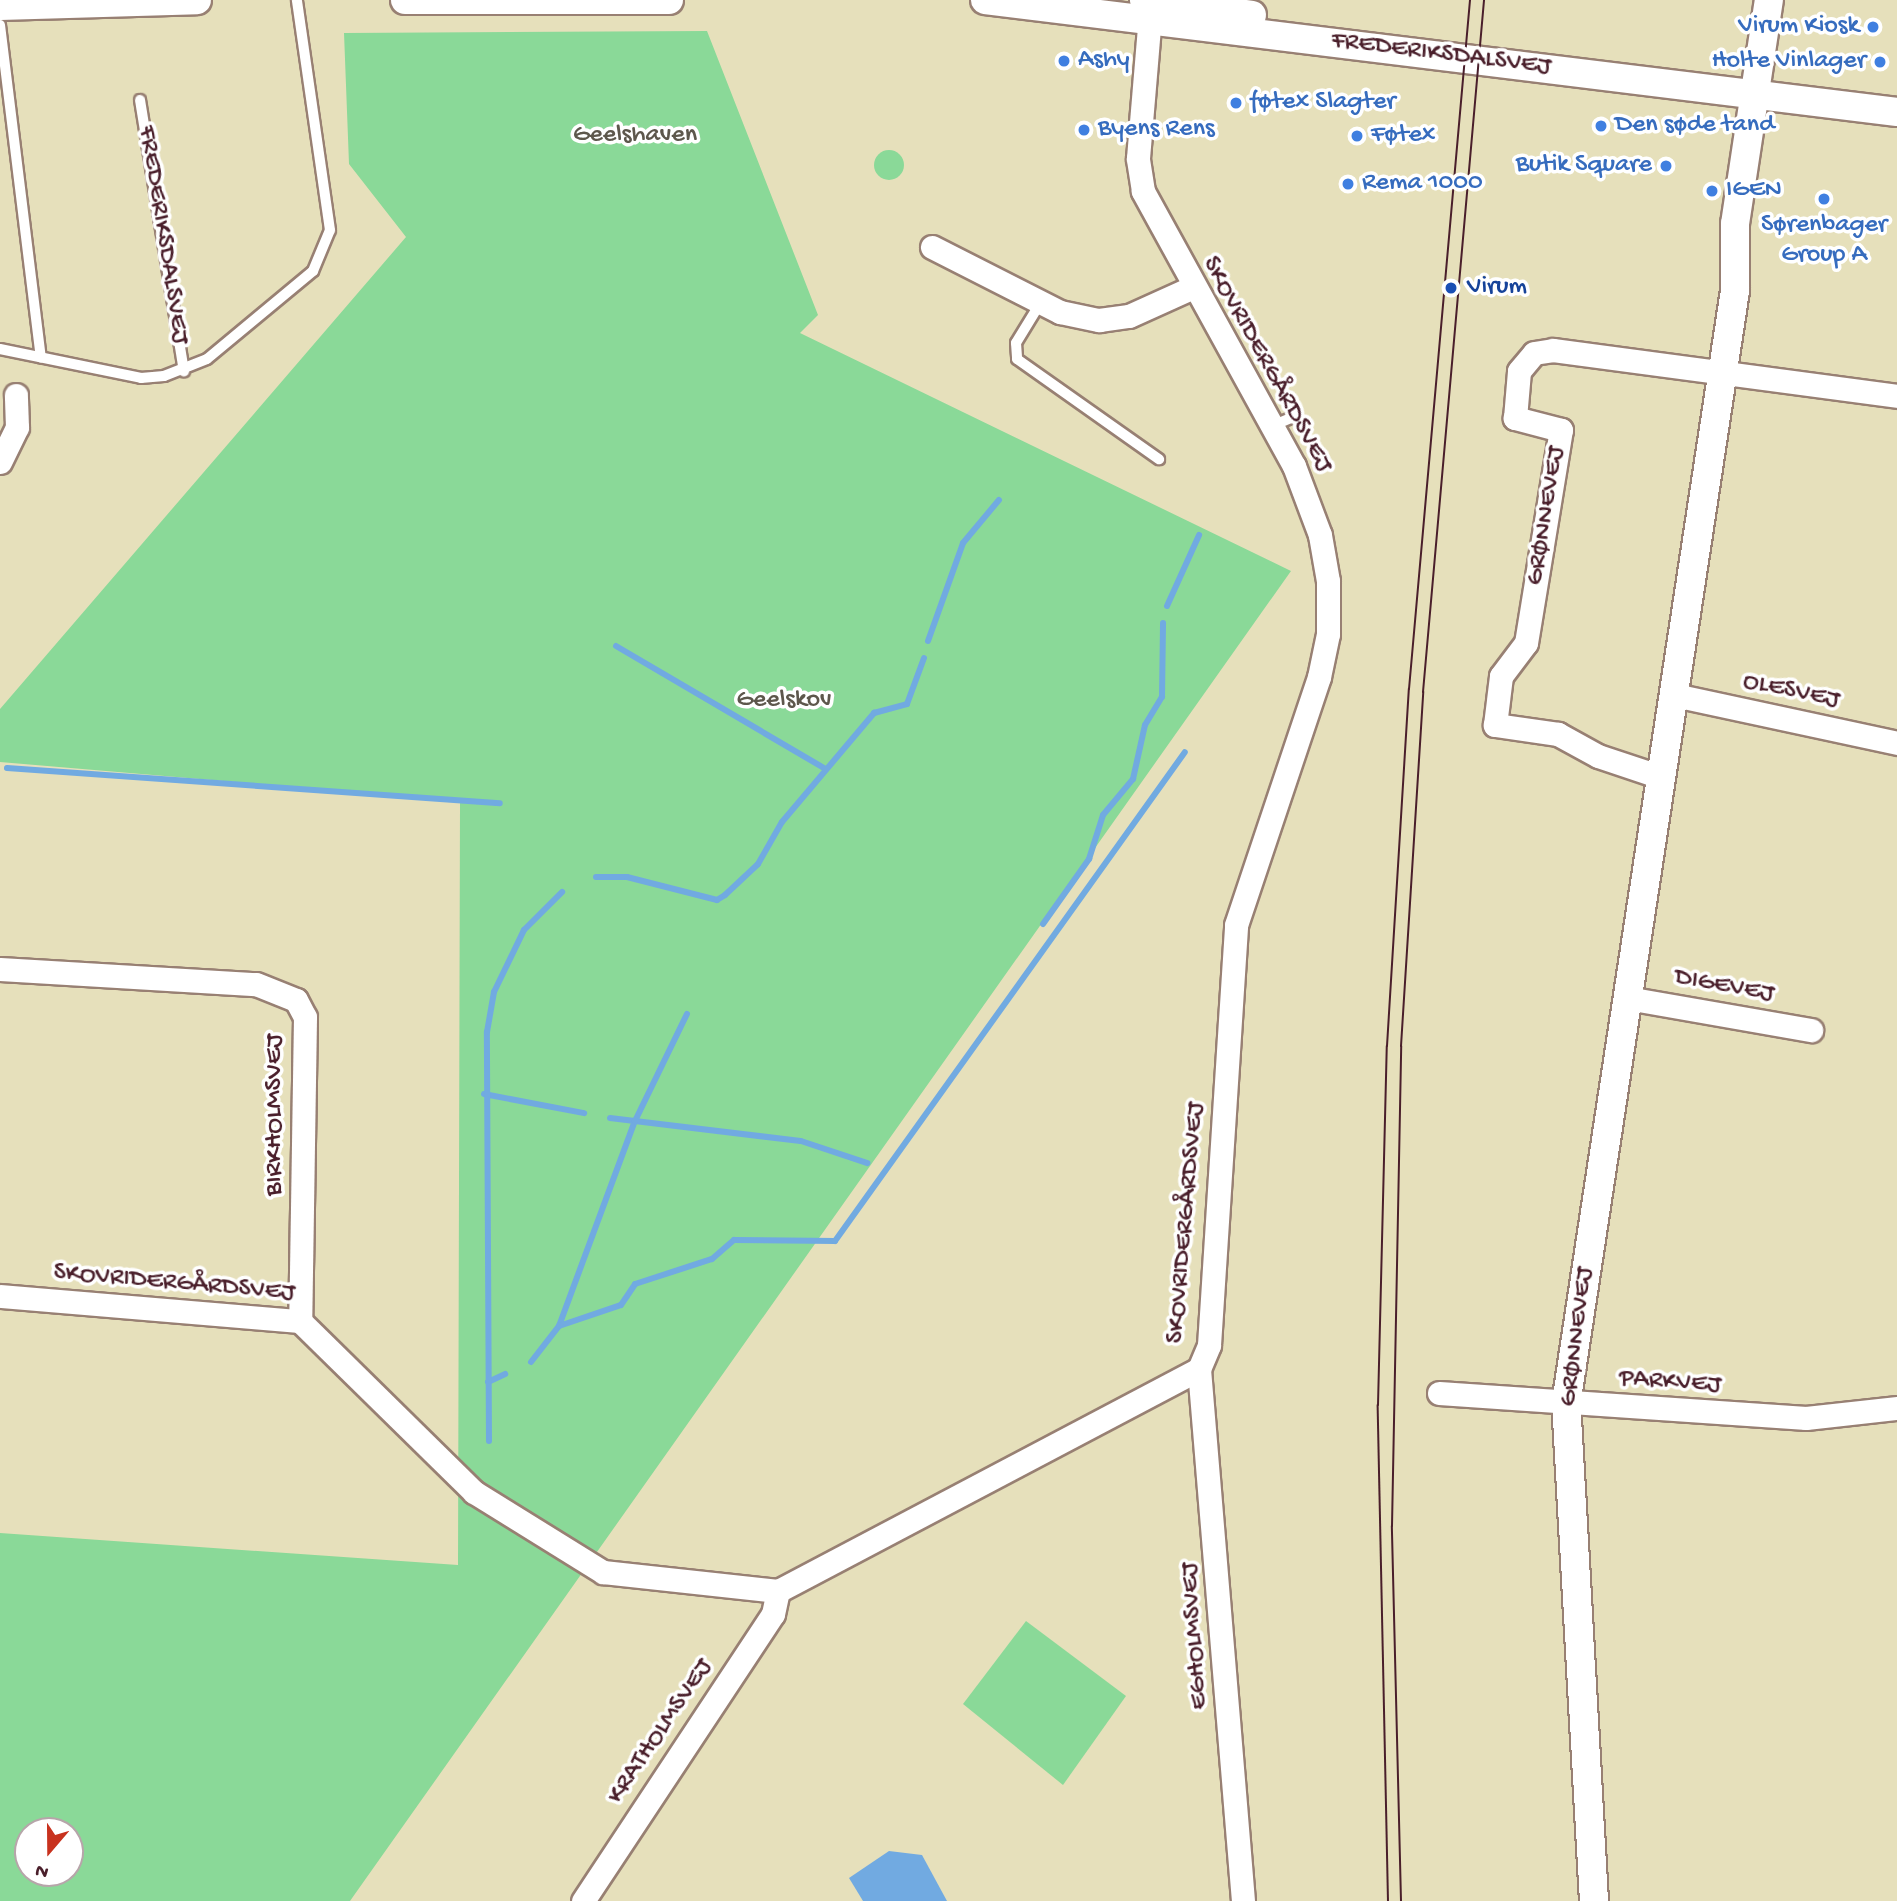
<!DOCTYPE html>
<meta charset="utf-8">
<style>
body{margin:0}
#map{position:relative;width:1897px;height:1901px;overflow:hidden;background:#e6e0bb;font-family:"Gochi Hand",sans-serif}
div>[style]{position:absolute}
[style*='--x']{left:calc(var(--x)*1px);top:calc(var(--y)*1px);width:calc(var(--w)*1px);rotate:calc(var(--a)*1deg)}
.green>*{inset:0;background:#8ad998}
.round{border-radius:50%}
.water>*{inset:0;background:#71aae1}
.stream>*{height:6px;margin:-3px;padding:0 3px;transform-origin:3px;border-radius:3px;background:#71aae1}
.roads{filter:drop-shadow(2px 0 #988073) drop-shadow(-2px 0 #988073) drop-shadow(0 2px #988073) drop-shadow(0 -2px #988073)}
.service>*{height:10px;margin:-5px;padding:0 5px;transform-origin:5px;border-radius:5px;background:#fff}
.minor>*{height:23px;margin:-11.5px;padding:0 11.5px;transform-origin:11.5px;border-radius:11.5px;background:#fff}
.tertiary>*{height:28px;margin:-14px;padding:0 14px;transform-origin:14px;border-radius:14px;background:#fff}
.tram>*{height:2px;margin:-1px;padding:0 1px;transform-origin:1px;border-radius:1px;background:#4a1f2b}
.dots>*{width:19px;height:19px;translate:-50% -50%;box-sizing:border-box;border:4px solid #fff;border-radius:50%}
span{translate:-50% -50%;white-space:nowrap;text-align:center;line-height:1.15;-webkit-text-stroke:7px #fff;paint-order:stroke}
.shop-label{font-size:26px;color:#366cbe}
.right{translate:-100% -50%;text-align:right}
.left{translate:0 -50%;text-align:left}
.street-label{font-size:26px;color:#4a1f2b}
.park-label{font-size:26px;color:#5d574c}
.transit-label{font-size:26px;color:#164399}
.north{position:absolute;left:14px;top:1817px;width:70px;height:70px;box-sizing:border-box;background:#fff;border:2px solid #b7a5aa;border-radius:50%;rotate:200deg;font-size:19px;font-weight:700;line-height:28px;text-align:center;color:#4a1f2b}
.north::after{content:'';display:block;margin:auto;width:24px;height:32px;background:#c8321e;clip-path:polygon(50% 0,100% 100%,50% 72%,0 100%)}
</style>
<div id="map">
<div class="green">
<div style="clip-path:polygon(evenodd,707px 31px,818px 315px,800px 333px,1291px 571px,350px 1901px,0 1901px,0 1533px,458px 1565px,460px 801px,0 762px,0 709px,406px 237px,349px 164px,344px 33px,707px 31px,28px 1831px,70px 1831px,70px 1873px,28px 1873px,28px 1831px)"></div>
<div class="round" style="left:874px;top:150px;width:30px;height:30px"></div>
<div style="clip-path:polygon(1026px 1621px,1126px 1696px,1063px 1785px,963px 1704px)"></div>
</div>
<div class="water">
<div style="clip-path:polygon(889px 1851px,922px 1855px,947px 1901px,863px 1901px,849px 1878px)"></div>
</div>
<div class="stream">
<div style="--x:1167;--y:606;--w:78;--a:-65.7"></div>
<div style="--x:928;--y:641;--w:104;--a:-70.3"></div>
<div style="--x:963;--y:543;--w:56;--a:-50.1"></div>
<div style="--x:616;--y:646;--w:243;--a:30.4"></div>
<div style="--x:7;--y:768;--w:494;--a:4.1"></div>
<div style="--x:596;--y:877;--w:31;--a:0"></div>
<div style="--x:627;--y:877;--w:93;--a:14.3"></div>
<div style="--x:717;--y:900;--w:9;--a:-32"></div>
<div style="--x:725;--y:895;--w:45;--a:-43.2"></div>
<div style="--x:758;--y:864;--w:48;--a:-60.3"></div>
<div style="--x:782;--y:822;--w:143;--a:-49.8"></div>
<div style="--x:874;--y:713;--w:34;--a:-15"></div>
<div style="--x:907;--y:704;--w:49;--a:-69.7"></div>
<div style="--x:1043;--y:924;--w:80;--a:-54.7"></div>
<div style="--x:1089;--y:859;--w:46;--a:-72.3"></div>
<div style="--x:1103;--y:815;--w:47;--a:-50.2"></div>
<div style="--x:1133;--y:779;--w:55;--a:-77.5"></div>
<div style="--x:1145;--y:725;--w:33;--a:-59"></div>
<div style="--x:1162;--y:697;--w:74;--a:-89.2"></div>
<div style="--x:484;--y:1094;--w:102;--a:10.8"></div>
<div style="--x:610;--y:1118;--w:192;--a:6.9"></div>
<div style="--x:801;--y:1141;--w:70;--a:18.4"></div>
<div style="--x:559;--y:1326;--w:219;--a:-69.7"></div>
<div style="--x:635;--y:1121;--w:119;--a:-64.1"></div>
<div style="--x:531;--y:1362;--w:46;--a:-52.1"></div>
<div style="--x:559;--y:1326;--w:65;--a:-18.7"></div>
<div style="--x:621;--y:1305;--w:25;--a:-56"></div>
<div style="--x:635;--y:1284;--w:81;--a:-18"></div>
<div style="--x:712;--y:1259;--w:29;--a:-41"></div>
<div style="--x:734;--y:1240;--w:101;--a:0.6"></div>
<div style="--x:835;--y:1241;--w:601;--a:-54.41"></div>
<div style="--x:488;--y:1382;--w:19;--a:-25"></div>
<div style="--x:489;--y:1441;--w:409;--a:-90.3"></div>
<div style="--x:487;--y:1032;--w:41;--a:-80.1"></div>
<div style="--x:494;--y:992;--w:69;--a:-64.2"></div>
<div style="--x:524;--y:930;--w:54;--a:-45"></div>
</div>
<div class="roads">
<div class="service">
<div style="--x:0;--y:25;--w:335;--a:83"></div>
<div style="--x:140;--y:100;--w:275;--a:80.8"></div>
<div style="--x:1041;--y:302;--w:48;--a:121.4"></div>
<div style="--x:1016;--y:343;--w:16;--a:86"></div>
<div style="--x:1017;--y:359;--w:174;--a:35.2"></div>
<div style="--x:0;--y:349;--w:144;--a:11.6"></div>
<div style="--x:141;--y:378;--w:23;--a:-5"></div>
<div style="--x:164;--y:376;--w:46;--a:-21.6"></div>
<div style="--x:207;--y:359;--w:138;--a:-39.7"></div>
<div style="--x:313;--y:271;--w:44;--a:-67.5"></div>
<div style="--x:330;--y:230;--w:232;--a:-98.2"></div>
<div style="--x:1272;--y:426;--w:21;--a:-23"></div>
</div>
<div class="minor">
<div style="--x:932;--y:247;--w:144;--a:26.9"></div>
<div style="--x:1060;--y:312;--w:40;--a:12"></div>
<div style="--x:1099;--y:320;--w:30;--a:-8"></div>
<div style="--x:1129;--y:316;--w:68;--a:-24.3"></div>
<div style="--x:0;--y:462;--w:39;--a:-64"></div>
<div style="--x:17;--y:427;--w:32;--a:-92"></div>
<div style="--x:1674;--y:695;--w:228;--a:12.1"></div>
<div style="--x:1661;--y:777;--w:66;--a:-161.6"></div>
<div style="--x:1598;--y:756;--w:46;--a:-151.2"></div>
<div style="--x:1558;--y:734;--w:64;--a:-171.9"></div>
<div style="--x:1495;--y:725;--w:49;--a:-83"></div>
<div style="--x:1501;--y:676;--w:41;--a:-52.9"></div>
<div style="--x:1526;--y:643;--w:216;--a:-80.7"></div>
<div style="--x:1561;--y:430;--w:48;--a:-165.4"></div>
<div style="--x:1515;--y:418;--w:47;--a:-85.1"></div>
<div style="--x:1519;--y:371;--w:23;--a:-50"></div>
<div style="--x:1534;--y:353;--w:19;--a:-9"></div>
<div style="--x:1553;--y:350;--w:347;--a:7.6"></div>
<div style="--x:0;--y:969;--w:256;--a:3.4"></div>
<div style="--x:256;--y:984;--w:43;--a:21.8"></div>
<div style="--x:296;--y:1000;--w:19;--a:62"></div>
<div style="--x:305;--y:1017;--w:304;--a:90.9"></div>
<div style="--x:1627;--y:998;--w:187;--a:9.9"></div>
<div style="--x:0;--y:1296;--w:301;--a:4.8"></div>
<div style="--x:300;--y:1321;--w:244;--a:44.5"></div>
<div style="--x:474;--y:1492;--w:152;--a:31.8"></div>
<div style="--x:603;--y:1572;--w:176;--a:6.2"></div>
<div style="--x:778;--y:1591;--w:476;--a:-27.8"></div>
<div style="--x:1199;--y:1369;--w:26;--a:-67"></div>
<div style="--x:1209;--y:1345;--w:421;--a:-86.3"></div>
<div style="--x:1236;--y:925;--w:262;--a:-71.5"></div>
<div style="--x:1319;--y:677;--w:44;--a:-78.2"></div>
<div style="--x:1328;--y:634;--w:53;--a:-90"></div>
<div style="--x:1328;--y:581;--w:47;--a:-99.9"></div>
<div style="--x:1320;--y:535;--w:74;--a:-110.6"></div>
<div style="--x:1294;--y:466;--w:314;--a:-118.8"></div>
<div style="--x:1143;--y:191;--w:33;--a:-99"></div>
<div style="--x:1138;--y:158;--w:156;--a:-85.2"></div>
<div style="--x:1199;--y:1369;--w:534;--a:85.27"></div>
<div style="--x:1439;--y:1393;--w:368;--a:3.9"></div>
<div style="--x:1806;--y:1418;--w:92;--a:-6.3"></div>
<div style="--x:583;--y:1901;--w:344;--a:-56.5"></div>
<div style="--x:773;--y:1614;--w:24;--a:-78"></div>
</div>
<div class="tertiary">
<div style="--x:405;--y:0;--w:264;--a:0"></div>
<div style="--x:985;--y:0;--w:919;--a:7"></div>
<div style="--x:1144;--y:0;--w:109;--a:7.9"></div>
<div style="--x:0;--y:6;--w:197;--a:-1.7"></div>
<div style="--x:1594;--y:1901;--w:498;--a:-93.2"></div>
<div style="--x:1566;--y:1404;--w:1126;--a:-81.37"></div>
<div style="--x:1735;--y:291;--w:67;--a:-90"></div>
<div style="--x:1735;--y:224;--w:227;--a:-81.4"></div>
</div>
</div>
<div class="tram">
<div style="--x:1388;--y:1901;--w:496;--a:-91.2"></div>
<div style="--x:1378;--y:1405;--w:359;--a:-88.6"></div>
<div style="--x:1387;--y:1046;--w:358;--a:-86.5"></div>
<div style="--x:1409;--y:689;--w:692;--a:-84.94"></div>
<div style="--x:1401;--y:1901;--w:375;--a:-91.4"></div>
<div style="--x:1392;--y:1526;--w:480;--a:-88.9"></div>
<div style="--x:1401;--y:1046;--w:355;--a:-86.4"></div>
<div style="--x:1423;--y:692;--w:695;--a:-84.96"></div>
</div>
<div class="dots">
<div style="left:1873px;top:27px;background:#3f7fe0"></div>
<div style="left:1064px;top:61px;background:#3f7fe0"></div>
<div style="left:1880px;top:62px;background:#3f7fe0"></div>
<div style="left:1236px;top:103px;background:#3f7fe0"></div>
<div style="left:1601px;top:126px;background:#3f7fe0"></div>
<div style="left:1084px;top:130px;background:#3f7fe0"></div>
<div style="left:1357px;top:136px;background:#3f7fe0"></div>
<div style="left:1666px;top:166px;background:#3f7fe0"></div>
<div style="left:1348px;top:184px;background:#3f7fe0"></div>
<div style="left:1712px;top:191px;background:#3f7fe0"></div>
<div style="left:1824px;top:199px;background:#3f7fe0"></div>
<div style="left:1451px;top:288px;background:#1a4fb4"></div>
</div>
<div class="shop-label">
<span class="right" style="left:1859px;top:27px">Virum Kiosk</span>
<span class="left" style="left:1078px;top:61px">Ashy</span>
<span class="right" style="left:1866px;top:62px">Holte Vinlager</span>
<span class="left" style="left:1250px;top:103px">føtex Slagter</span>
<span class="left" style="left:1615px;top:126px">Den søde tand</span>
<span class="left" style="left:1098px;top:130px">Byens Rens</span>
<span class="left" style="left:1371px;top:136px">Føtex</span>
<span class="right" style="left:1652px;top:166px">Butik Square</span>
<span class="left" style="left:1362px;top:184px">Rema 1000</span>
<span class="left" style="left:1726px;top:191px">IGEN</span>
<span style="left:1824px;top:241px">Sørenbager<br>Group A</span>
</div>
<div class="street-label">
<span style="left:1441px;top:55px;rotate:7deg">FREDERIKSDALSVEJ</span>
<span style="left:162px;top:235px;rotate:81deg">FREDERIKSDALSVEJ</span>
<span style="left:1266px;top:365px;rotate:61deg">SKOVRIDERGÅRDSVEJ</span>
<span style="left:1547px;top:516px;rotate:-81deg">GRØNNEVEJ</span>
<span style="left:1791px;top:692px;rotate:12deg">OLESVEJ</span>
<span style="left:1724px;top:987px;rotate:10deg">DIGEVEJ</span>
<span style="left:276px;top:1115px;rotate:-90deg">BIRKHOLMSVEJ</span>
<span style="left:1187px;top:1223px;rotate:-85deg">SKOVRIDERGÅRDSVEJ</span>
<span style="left:174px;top:1284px;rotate:5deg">SKOVRIDERGÅRDSVEJ</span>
<span style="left:1578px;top:1337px;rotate:-83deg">GRØNNEVEJ</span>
<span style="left:1670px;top:1383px;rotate:4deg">PARKVEJ</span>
<span style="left:1196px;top:1636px;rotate:-94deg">EGHOLMSVEJ</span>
<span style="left:661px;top:1732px;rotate:-56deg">KRATHOLMSVEJ</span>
</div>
<div class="park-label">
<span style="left:635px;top:136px">Geelshaven</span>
<span style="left:784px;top:701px">Geelskov</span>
</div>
<div class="transit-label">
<span class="left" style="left:1467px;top:288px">Virum</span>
</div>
<div class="north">N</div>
</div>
